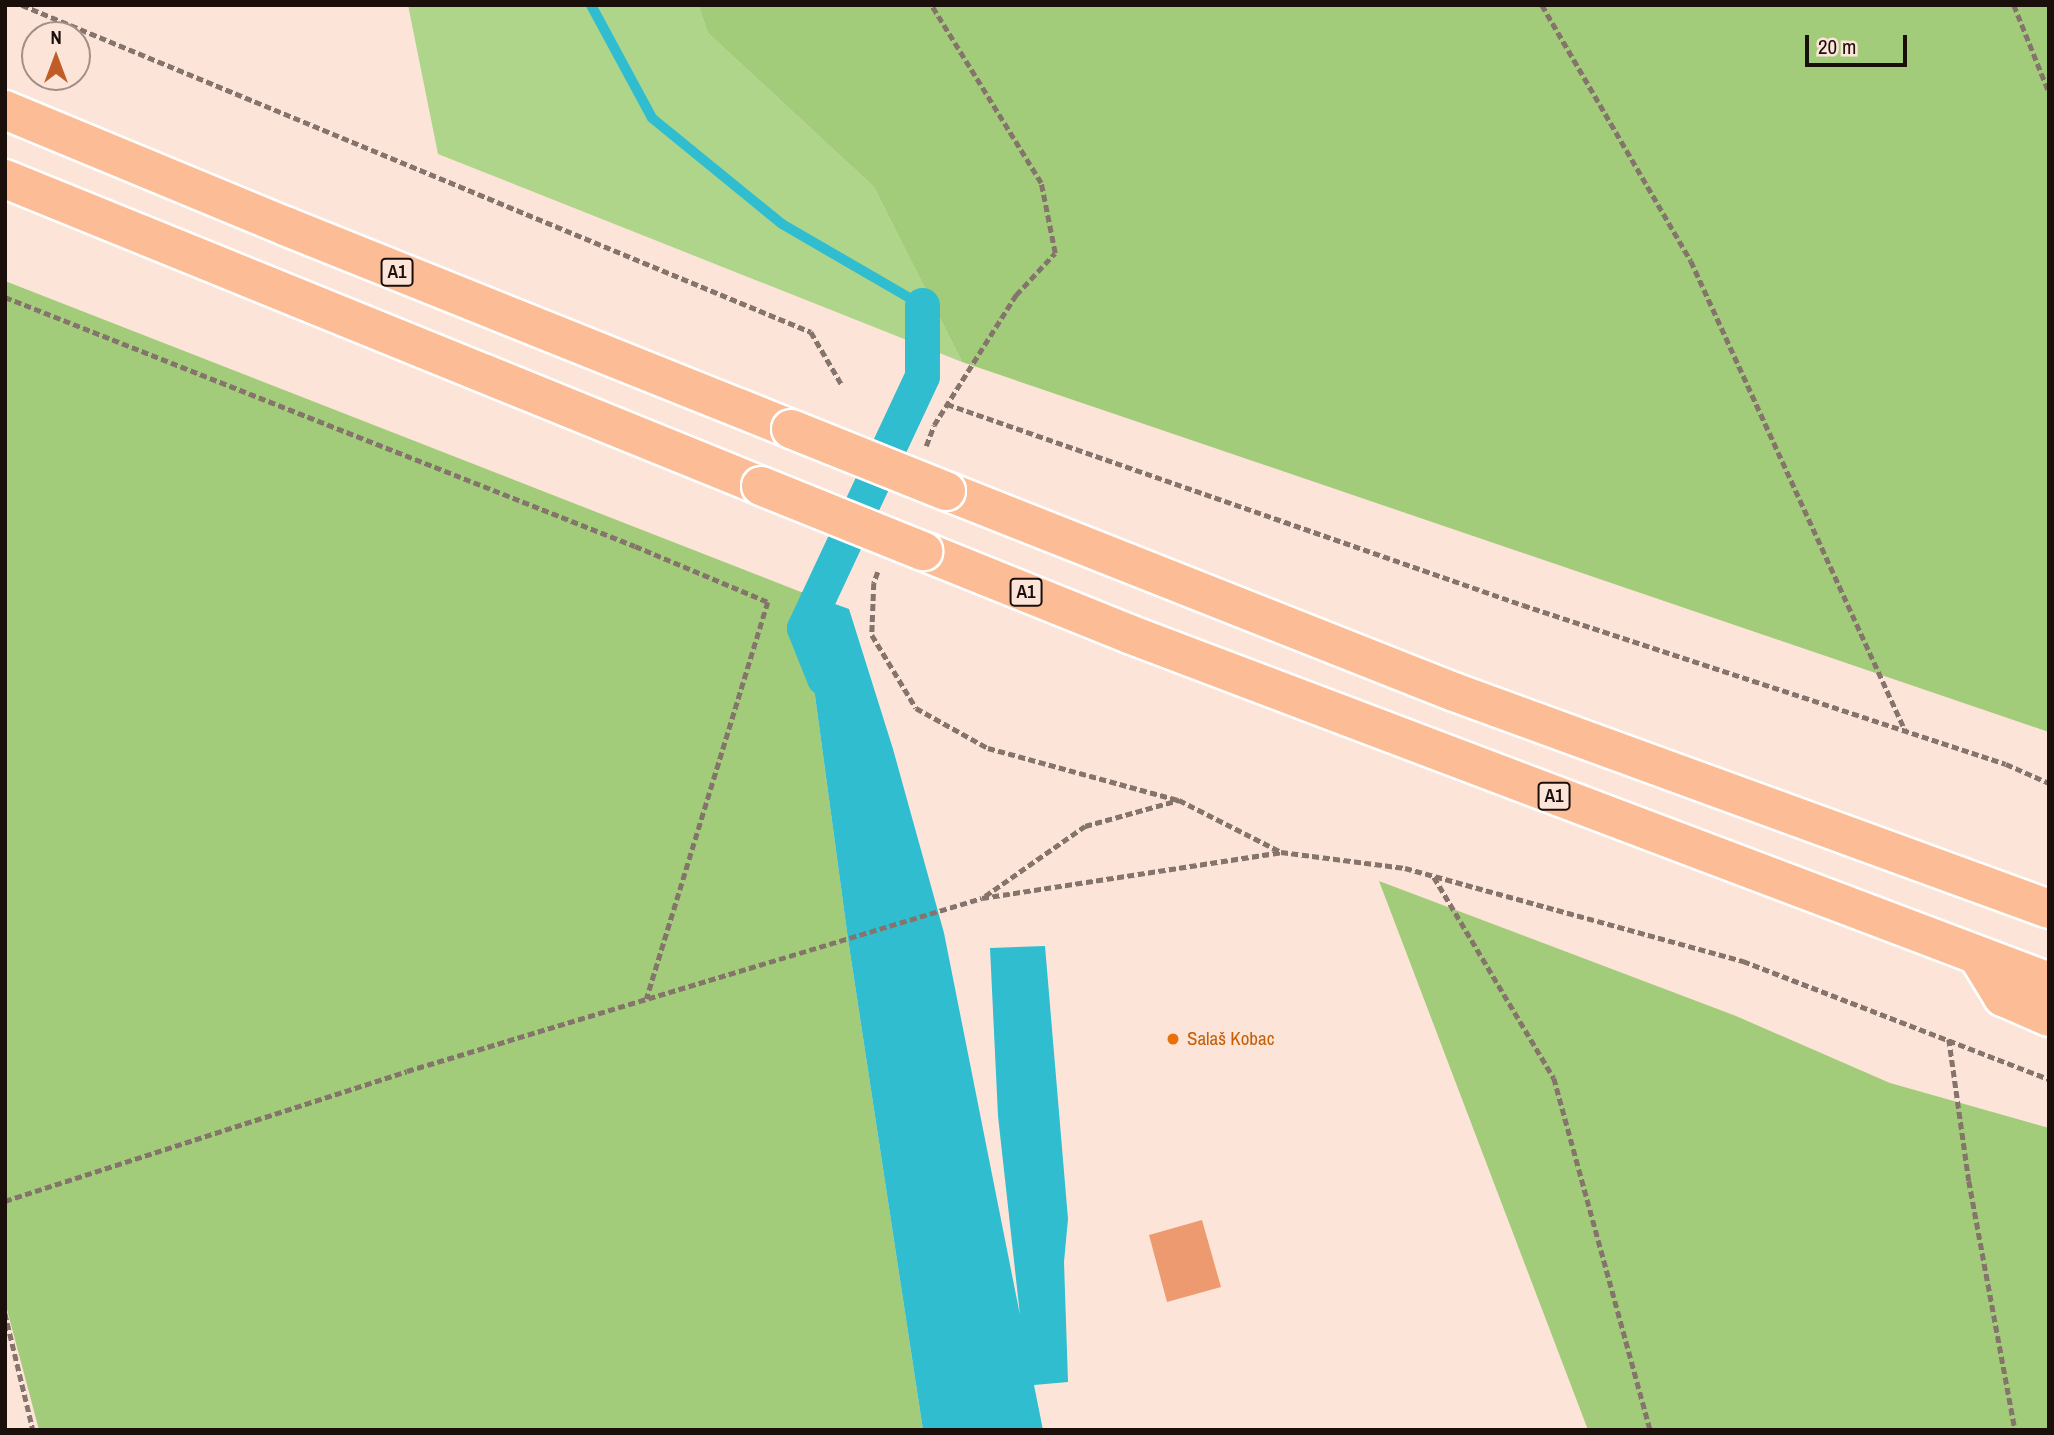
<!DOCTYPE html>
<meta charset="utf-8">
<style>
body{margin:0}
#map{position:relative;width:2054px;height:1435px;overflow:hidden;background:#fde4d9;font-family:"Archivo Narrow",sans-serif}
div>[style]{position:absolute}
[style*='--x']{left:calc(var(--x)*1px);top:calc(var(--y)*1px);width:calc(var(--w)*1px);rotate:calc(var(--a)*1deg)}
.green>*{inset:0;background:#aed58a}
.forest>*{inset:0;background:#a2cb7a}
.water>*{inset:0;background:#2fbdcf}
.stream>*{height:10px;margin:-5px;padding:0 5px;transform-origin:5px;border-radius:5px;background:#2fbdcf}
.canal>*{height:35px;margin:-17.5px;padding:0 17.5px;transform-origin:17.5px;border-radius:17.5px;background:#2fbdcf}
.building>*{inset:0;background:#ee9a70}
.path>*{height:4.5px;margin-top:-2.25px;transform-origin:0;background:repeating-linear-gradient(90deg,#85746c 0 7px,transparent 0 10.5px)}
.roads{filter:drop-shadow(2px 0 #fff) drop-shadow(-2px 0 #fff) drop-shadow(0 2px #fff) drop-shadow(0 -2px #fff)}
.motorway>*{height:38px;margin:-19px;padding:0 19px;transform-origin:19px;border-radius:19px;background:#fbbc96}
.bridges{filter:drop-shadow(2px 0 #fff) drop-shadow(-2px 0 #fff) drop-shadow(0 2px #fff) drop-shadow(0 -2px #fff)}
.motorway-bridge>*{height:38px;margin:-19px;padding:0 19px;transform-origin:19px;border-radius:19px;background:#fbbc96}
.dots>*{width:19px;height:19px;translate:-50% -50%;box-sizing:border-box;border:4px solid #fde4d9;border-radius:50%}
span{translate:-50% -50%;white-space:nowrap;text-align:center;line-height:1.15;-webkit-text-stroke:7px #fde4d9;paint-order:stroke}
.shield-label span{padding:2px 5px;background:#fde4d9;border:2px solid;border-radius:5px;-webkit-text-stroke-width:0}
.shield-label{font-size:18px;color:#1a0f0b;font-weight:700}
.food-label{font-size:19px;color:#c56008}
.left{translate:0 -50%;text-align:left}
.frame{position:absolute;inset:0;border:7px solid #1a0f0b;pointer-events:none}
.north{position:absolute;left:21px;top:21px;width:70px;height:70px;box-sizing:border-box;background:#fde4d9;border:2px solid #a28f87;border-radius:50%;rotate:0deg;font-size:19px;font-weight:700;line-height:28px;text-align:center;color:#1a0f0b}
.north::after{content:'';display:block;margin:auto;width:24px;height:32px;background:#c05c28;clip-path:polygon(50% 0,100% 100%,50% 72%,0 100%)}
.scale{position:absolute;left:1805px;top:35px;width:102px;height:32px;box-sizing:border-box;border:4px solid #1a0f0b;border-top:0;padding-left:9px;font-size:21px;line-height:24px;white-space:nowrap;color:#1a0f0b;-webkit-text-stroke:5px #fde4d9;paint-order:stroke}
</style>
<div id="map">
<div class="green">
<div style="clip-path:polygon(408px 5px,698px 5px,708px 33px,874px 187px,962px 362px,438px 154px)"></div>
</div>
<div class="forest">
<div style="clip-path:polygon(698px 5px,2049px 5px,2049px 732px,962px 362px,874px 187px,708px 33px)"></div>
<div style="clip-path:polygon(5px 281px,801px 592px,848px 939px,923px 1430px,39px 1430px,5px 1302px)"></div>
<div style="clip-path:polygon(1379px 881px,1736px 1016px,1890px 1083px,2049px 1128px,2049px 1430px,1588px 1430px)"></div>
</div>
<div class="water">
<div style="clip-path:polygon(801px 592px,849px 609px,893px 749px,944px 933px,1020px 1315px,998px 1116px,990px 948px,1045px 946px,1068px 1219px,1064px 1262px,1068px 1382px,1034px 1385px,1043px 1430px,923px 1430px,848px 939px)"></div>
</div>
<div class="stream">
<div style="--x:591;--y:5;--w:128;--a:61.6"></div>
<div style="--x:652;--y:118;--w:168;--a:39.2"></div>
<div style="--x:782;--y:224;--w:162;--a:30.1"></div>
</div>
<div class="canal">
<div style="--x:824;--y:678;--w:54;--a:-111.8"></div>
<div style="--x:804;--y:628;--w:278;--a:-64.9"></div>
<div style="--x:922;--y:376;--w:71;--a:-90"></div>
</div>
<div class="building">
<div style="clip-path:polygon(1202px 1220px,1221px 1287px,1167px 1302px,1149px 1235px)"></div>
</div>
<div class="path">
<div style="--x:22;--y:5;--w:854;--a:22.51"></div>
<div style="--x:811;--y:332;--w:61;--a:59.7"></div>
<div style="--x:1542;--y:5;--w:296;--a:59.8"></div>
<div style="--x:1691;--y:261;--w:516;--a:65.47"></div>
<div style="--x:2014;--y:5;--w:94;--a:68.1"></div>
<div style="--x:5;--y:297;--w:677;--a:21.57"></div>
<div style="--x:635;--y:546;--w:144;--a:22.8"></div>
<div style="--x:768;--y:602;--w:415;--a:107"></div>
<div style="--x:947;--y:404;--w:610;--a:19.24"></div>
<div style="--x:1523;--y:605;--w:508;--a:18.22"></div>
<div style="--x:2006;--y:764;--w:47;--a:23.8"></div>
<div style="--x:926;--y:446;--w:22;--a:-69"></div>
<div style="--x:934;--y:425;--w:154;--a:-57.8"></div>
<div style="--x:1016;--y:295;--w:57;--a:-47.1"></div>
<div style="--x:1055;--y:253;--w:71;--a:-101.3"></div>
<div style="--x:1041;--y:183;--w:209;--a:-121.7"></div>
<div style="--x:878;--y:572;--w:12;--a:110"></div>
<div style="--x:874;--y:583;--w:52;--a:92.2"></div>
<div style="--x:872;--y:635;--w:85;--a:58.9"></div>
<div style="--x:916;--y:708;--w:82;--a:29.1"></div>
<div style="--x:988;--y:748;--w:197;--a:15.3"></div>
<div style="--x:1434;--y:877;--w:234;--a:59.2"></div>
<div style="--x:1554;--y:1078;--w:365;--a:74.7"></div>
<div style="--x:985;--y:896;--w:122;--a:-35"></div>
<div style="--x:1085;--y:826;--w:98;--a:-15.5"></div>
<div style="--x:1179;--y:800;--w:114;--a:27"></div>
<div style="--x:1281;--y:852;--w:125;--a:7.4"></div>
<div style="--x:1405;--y:868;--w:351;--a:15.4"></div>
<div style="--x:1743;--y:961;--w:328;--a:21.1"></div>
<div style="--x:1949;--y:1039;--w:143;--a:82"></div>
<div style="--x:1969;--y:1181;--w:253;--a:79.5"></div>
<div style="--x:5;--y:1201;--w:422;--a:-17.9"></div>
<div style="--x:407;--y:1071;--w:600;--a:-16.74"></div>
<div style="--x:982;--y:898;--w:303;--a:-8.7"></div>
<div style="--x:5;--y:1313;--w:120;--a:76.5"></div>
</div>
<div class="roads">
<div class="motorway">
<div style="--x:5;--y:110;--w:303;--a:22.5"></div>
<div style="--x:285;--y:226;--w:545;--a:21.86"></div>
<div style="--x:5;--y:179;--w:816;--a:22.1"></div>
<div style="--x:946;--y:491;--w:546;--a:21.59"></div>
<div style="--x:1454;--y:692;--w:633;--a:20.04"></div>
<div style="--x:923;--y:551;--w:222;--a:21.9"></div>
<div style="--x:1129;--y:634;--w:984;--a:20.72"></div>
<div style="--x:1979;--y:958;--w:46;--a:58.4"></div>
<div style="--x:2003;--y:997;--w:50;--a:23.5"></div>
</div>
</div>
<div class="bridges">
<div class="motorway-bridge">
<div style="--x:791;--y:429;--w:167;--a:21.8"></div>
<div style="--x:761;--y:486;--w:175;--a:21.9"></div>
</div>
</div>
<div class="dots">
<div style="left:1173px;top:1039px;background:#e8710a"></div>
</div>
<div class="shield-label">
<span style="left:397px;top:272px">A1</span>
<span style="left:1026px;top:592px">A1</span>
<span style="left:1554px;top:796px">A1</span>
</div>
<div class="food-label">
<span class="left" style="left:1187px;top:1039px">Salaš Kobac</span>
</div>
<div class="frame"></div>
<div class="north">N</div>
<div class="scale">20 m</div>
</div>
